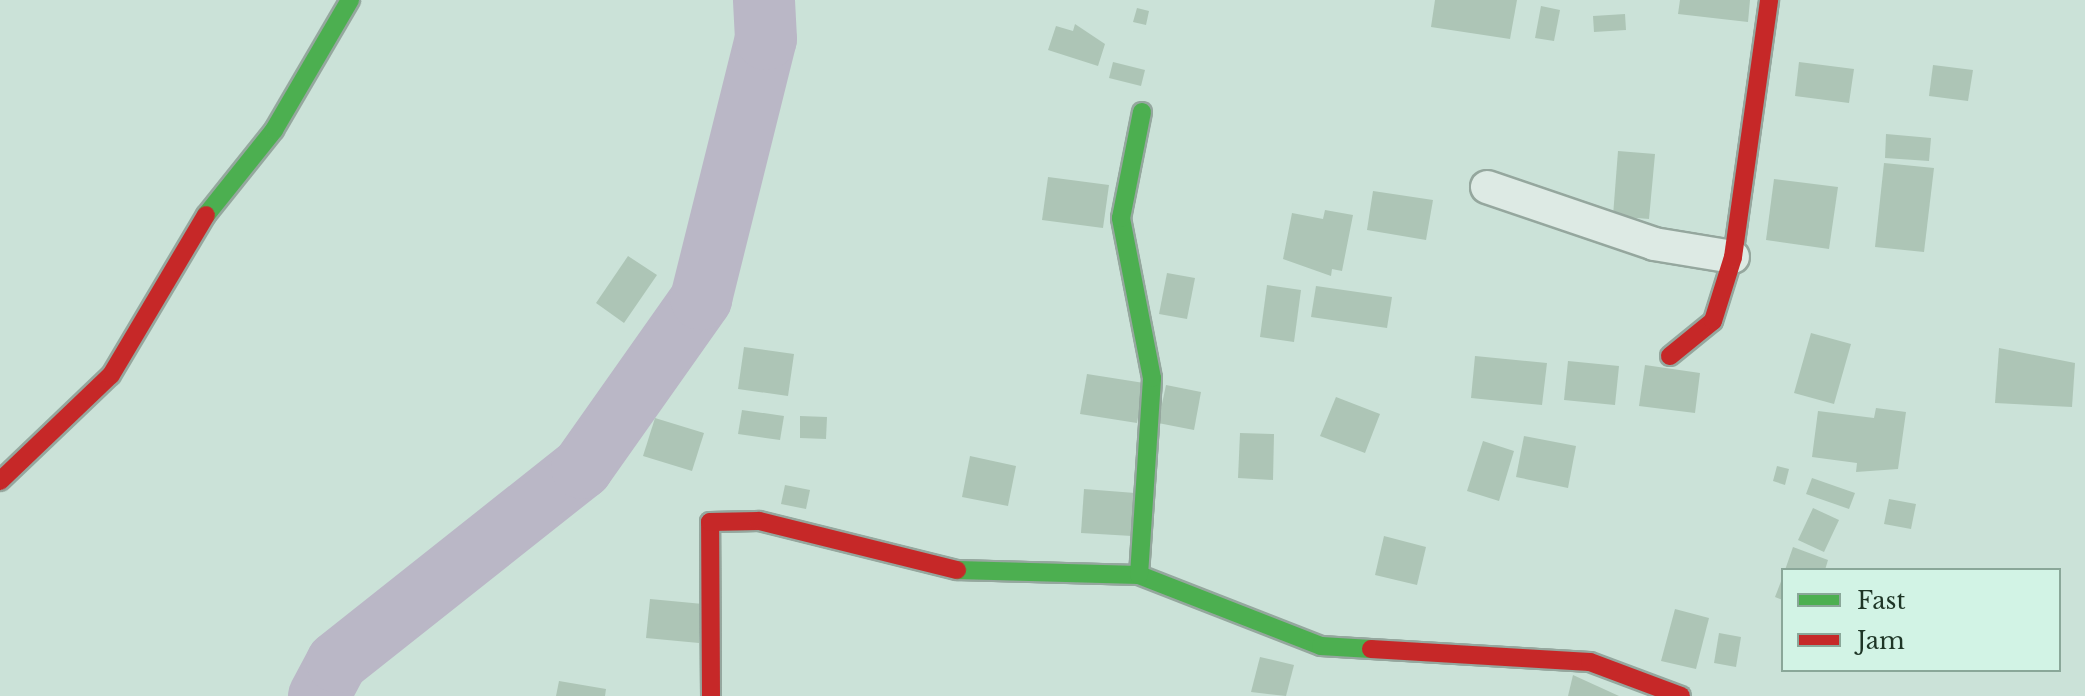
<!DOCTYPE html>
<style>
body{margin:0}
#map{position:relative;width:2085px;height:696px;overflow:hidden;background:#cbe2d8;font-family:"Libre Baskerville",serif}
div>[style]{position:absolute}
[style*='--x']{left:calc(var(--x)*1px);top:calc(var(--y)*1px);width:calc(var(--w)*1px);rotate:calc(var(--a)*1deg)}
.river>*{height:62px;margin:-31px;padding:0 31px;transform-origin:31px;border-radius:31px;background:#bab7c6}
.building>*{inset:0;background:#adc5b6}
.roads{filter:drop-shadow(2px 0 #95a79e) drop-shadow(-2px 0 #95a79e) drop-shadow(0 2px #95a79e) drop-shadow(0 -2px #95a79e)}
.street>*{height:32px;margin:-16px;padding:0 16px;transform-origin:16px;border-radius:16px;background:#ddeae4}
.fast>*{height:18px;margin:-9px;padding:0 9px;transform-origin:9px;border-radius:9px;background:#4caf50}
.jam>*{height:18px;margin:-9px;padding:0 9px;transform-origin:9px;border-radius:9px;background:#c62828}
span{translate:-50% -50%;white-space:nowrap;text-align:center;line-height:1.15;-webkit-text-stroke:6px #d2f3e5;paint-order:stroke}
.legend{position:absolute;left:1781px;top:568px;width:280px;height:104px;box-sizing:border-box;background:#d2f3e5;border:2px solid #8aa799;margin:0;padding:10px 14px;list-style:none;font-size:24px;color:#1e3526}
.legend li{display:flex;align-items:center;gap:16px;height:40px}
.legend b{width:40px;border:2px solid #8aa799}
</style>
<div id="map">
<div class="river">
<div style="--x:319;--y:696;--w:38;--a:-62"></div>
<div style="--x:337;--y:662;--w:313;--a:-38.4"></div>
<div style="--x:582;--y:468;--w:207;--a:-54.8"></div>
<div style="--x:701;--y:299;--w:268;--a:-76"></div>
<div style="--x:766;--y:39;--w:39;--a:-93"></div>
</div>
<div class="building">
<div style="clip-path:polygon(1435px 0,1517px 0,1510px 39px,1431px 27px)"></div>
<div style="clip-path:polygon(1680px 0,1750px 0,1748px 22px,1678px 14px)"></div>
<div style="clip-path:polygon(1541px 6px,1560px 10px,1554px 41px,1535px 38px)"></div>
<div style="clip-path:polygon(1137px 8px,1149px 11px,1146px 25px,1133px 22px)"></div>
<div style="clip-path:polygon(1625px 14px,1626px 30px,1594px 32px,1593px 16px)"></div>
<div style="clip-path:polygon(1075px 24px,1105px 44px,1098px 66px,1048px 50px,1056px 26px,1073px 31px)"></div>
<div style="clip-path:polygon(1113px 62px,1145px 70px,1141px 86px,1109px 78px)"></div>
<div style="clip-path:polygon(1799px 62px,1854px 69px,1849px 103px,1795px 96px)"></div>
<div style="clip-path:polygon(1933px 65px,1973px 70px,1968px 101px,1929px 96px)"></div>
<div style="clip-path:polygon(1886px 134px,1931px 138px,1929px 161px,1885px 158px)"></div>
<div style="clip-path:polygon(1618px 151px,1655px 154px,1649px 219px,1613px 216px)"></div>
<div style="clip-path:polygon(1884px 163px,1934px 168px,1924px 252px,1875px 247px)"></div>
<div style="clip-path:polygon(1048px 177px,1109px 185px,1103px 228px,1042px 220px)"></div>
<div style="clip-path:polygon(1774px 179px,1838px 187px,1829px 249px,1766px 240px)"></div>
<div style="clip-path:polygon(1373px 191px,1433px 200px,1426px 240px,1367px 230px)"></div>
<div style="clip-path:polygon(1325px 210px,1353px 215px,1342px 271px,1332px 269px,1331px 276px,1283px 259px,1292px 213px,1323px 219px)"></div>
<div style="clip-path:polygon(628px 256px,657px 275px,624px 323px,596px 303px)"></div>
<div style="clip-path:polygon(1167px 273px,1195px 278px,1187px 319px,1159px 314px)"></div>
<div style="clip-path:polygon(1267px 285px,1301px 290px,1294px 342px,1260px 337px)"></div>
<div style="clip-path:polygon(1316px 286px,1392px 297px,1387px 328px,1311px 317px)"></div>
<div style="clip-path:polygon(1811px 333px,1851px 344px,1834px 404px,1794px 393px)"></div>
<div style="clip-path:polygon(744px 347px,794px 354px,788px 396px,738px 389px)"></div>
<div style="clip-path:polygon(1999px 348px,2075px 363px,2072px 407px,1995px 403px)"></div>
<div style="clip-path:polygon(1475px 356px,1547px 363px,1542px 405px,1471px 398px)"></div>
<div style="clip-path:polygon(1568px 361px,1619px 366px,1615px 405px,1564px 400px)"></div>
<div style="clip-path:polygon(1645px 365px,1700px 373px,1695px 413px,1639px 406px)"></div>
<div style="clip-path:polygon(1087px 374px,1144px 383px,1137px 423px,1080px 414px)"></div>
<div style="clip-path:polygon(1166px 385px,1201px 392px,1194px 430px,1158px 423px)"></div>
<div style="clip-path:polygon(1336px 397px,1380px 414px,1365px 453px,1320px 436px)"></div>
<div style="clip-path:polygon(1876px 408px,1906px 412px,1898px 469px,1856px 472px,1857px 463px,1812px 457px,1818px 411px,1874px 418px)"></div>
<div style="clip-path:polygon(742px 410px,784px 416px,780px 440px,738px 434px)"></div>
<div style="clip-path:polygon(800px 416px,827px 417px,826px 439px,800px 438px)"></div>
<div style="clip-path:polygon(655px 418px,704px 433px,692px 471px,643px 456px)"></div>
<div style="clip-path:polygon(1240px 433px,1274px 434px,1273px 480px,1238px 478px)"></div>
<div style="clip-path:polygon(1524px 436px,1576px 446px,1568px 488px,1516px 477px)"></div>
<div style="clip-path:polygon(1483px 441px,1514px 451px,1499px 501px,1467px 491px)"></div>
<div style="clip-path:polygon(970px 456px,1016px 466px,1008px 506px,962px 497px)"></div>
<div style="clip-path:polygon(1777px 466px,1789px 469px,1785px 485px,1773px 481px)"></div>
<div style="clip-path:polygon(1812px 478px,1855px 493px,1849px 509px,1806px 494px)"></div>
<div style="clip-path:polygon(785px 485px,810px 490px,806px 509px,781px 504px)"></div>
<div style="clip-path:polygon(1084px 489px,1135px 493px,1132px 536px,1081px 533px)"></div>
<div style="clip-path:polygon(1889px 499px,1916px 504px,1911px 529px,1884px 524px)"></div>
<div style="clip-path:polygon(1813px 508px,1839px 520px,1824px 552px,1798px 540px)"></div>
<div style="clip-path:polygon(1384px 536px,1426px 547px,1417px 585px,1375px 575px)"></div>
<div style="clip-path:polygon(1793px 547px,1828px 560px,1825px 570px,1785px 570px)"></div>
<div style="clip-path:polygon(1783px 576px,1783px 600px,1775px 597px)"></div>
<div style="clip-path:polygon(650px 599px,703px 604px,699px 643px,646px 638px)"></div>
<div style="clip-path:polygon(1675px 609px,1709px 618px,1696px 669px,1661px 661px)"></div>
<div style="clip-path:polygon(1719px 633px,1741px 637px,1736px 667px,1714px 663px)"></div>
<div style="clip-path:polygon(1260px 657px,1294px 665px,1286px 696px,1251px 692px)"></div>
<div style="clip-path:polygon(1573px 675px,1619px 696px,1568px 696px)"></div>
<div style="clip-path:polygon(559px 681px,606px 689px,605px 696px,556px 696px)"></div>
</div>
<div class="roads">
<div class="street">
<div style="--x:1487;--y:187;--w:176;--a:18.8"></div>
<div style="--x:1654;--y:244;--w:80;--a:9.3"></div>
</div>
<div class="fast">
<div style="--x:206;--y:215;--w:109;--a:-51.3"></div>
<div style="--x:274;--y:130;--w:151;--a:-59.7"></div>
<div style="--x:957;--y:570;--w:182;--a:1.6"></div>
<div style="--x:1139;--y:575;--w:195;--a:21.3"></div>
<div style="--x:1321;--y:646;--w:50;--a:3.4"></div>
<div style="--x:1139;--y:575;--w:197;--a:-86.2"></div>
<div style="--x:1152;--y:378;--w:163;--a:-101"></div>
<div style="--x:1121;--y:218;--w:108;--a:-78.8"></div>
</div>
<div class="jam">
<div style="--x:1670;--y:356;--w:55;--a:-39.1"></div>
<div style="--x:1713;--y:321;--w:67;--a:-72.6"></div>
<div style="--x:1733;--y:257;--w:260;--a:-82"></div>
<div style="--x:0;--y:481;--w:153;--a:-43.7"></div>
<div style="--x:111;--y:375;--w:186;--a:-59.3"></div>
<div style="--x:1371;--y:649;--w:219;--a:3.4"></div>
<div style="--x:1590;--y:662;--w:97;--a:20.5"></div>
<div style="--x:711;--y:696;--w:174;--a:-90.3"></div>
<div style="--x:710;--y:522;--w:49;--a:-1.2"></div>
<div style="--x:759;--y:521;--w:204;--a:13.9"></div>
</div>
</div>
<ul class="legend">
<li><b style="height:10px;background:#4caf50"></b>Fast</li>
<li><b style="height:10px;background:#c62828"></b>Jam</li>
</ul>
</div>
